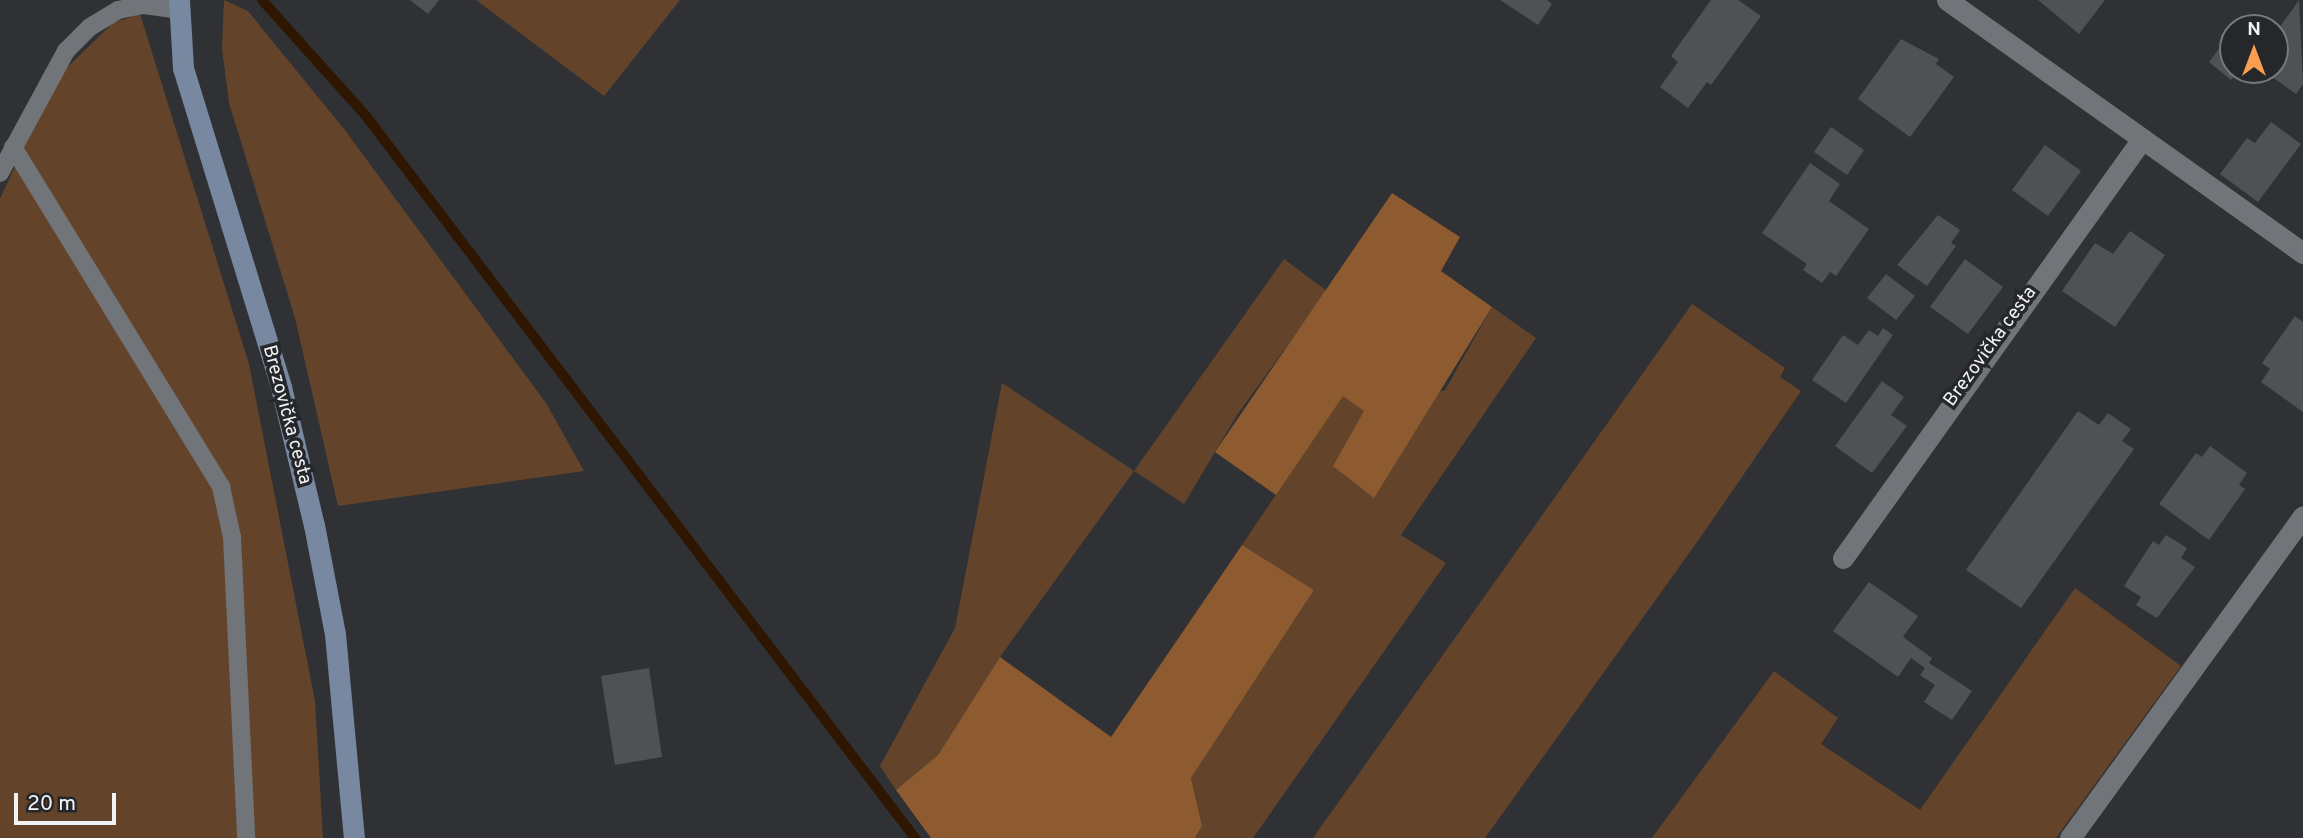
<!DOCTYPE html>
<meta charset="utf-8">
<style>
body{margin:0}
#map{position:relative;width:2303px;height:838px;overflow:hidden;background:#2f3135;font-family:Overpass,sans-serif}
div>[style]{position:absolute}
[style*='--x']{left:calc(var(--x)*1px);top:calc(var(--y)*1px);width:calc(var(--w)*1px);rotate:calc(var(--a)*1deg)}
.green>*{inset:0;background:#63442a}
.forest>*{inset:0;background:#8d5b2f}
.stream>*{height:10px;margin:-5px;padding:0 5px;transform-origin:5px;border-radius:5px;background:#2e1600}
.building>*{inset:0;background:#4f5255}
.lane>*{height:18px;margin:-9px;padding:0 9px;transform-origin:9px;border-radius:9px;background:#717478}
.street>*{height:21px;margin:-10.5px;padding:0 10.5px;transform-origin:10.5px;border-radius:10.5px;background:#717478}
.secondary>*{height:21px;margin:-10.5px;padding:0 10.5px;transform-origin:10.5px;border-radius:10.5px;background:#7788a0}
span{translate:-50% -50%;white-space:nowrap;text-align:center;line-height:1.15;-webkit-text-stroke:7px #25272b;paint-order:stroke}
.street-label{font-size:19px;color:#f2f3f5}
.north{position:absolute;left:2219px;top:14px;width:70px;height:70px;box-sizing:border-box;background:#25272b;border:2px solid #77797c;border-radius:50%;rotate:0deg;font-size:19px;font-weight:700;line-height:28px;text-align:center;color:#f2f3f5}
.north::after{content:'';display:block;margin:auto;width:24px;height:32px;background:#f99f4d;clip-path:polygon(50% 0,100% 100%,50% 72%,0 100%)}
.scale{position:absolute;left:14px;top:793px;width:102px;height:32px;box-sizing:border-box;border:4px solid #f2f3f5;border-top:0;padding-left:9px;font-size:21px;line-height:24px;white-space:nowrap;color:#f2f3f5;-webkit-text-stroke:5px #25272b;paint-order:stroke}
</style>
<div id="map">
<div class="green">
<div style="clip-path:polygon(224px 0,248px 11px,344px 129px,546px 403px,584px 471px,338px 506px,295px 318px,229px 103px,222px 49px)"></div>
<div style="clip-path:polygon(476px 0,680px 0,604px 96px)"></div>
<div style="clip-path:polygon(140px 14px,249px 364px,315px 701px,323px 838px,0 838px,0 199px,55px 79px,113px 23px)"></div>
<div style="clip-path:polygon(1284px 259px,1327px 291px,1237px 415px,1184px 504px,1134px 471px,1000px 657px,938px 755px,896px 790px,880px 766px,955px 628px,1002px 383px,1134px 471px)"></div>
<div style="clip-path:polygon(1692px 304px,1785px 368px,1780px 377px,1801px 391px,1700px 538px,1485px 838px,1313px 838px)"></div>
<div style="clip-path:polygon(1492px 307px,1536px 338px,1401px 535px,1446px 563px,1253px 838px,1195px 838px,1202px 826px,1191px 778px,1314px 590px,1242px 545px,1343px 395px,1365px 411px,1445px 390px)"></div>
<div style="clip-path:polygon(2075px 588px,2181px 666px,2056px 838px,1652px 838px,1774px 671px,1838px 718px,1821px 744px,1920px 810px)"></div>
</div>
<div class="forest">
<div style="clip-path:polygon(1392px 193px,1460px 237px,1441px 271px,1492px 307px,1374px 498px,1333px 466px,1364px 411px,1343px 396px,1276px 495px,1215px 452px)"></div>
<div style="clip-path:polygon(1242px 545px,1314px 590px,1191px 778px,1202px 826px,1195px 838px,931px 838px,896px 790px,938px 755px,1000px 657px,1111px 737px)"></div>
</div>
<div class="stream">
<div style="--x:262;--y:0;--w:156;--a:48.1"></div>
<div style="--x:366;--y:116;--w:907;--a:52.75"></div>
</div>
<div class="building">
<div style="clip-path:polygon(410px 0,439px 0,428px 14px)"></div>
<div style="clip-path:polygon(1500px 0,1547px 0,1552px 4px,1538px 25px)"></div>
<div style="clip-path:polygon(1711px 0,1738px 0,1761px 16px,1711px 85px,1707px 82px,1688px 108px,1660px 87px,1678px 62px,1671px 56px)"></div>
<div style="clip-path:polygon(2038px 0,2105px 0,2079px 34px)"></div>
<div style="clip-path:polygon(2299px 0,2303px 84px,2296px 94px,2268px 74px,2287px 47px,2275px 34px)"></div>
<div style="clip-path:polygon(2228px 37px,2233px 40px,2233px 70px,2239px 70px,2231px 80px,2209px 62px)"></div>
<div style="clip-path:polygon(1901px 39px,1939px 59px,1936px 64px,1954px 77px,1910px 137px,1858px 99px)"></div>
<div style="clip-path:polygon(2271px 122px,2301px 144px,2258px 202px,2220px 174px,2247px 138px,2255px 143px)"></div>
<div style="clip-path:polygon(1831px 127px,1864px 150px,1847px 175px,1814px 152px)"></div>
<div style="clip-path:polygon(2045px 145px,2081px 171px,2048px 216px,2012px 190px)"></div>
<div style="clip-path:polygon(1810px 163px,1840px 184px,1829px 201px,1869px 229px,1836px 276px,1830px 272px,1822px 283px,1803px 270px,1807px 264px,1762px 233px)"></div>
<div style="clip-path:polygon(1938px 215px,1960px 230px,1951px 243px,1956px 246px,1927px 286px,1897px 265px)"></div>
<div style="clip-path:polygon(2130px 231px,2165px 255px,2115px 327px,2062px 291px,2095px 243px,2113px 254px)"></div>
<div style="clip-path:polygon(1965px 259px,2003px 287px,1968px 334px,1930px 307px)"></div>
<div style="clip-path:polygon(1886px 274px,1915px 296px,1896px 320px,1867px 298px)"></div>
<div style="clip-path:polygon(2295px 316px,2303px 322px,2303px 412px,2261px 382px,2270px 369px,2262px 363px)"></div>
<div style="clip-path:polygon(1883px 328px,1893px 335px,1846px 403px,1812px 380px,1843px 335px,1858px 345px,1869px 330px,1878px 336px)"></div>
<div style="clip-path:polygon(1882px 381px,1904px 397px,1891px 415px,1907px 426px,1872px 473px,1835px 446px)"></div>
<div style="clip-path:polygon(2078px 411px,2099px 425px,2108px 413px,2131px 429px,2122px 441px,2134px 449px,2021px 608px,1966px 570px)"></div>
<div style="clip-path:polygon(2210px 446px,2247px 473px,2239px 485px,2245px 489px,2209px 540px,2159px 504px,2196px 453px,2202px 457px)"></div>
<div style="clip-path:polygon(2166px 535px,2187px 548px,2181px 558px,2195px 567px,2157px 618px,2136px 605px,2141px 597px,2124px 586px,2153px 541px,2159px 545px)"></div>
<div style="clip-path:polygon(1869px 582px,1918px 616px,1903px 637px,1932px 658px,1929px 663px,1972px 691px,1952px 720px,1924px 702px,1935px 685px,1920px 675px,1925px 668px,1911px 658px,1898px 677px,1833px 631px)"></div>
<div style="clip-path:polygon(649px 668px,662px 757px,615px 765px,601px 676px)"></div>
</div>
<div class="lane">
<div style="--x:13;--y:147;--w:399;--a:58.5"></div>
<div style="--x:221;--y:487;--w:51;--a:77.6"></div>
<div style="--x:232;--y:537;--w:301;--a:87.3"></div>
<div style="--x:0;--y:173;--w:139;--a:-61.6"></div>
<div style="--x:66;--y:51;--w:34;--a:-45"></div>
<div style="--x:90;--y:27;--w:33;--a:-31"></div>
<div style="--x:118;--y:10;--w:26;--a:-11"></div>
<div style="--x:144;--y:5;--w:35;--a:8"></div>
</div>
<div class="street">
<div style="--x:1947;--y:0;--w:437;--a:35.4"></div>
<div style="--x:1843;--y:558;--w:515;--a:-54.49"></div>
<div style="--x:2070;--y:838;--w:397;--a:-54.1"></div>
</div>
<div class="secondary">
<div style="--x:179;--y:0;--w:68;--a:86.6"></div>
<div style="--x:183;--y:68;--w:334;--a:72.9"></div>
<div style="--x:281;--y:387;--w:142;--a:76.6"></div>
<div style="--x:314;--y:525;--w:111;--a:79.1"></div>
<div style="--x:335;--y:634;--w:205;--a:84.7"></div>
</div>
<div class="street-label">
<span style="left:1991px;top:347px;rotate:-54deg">Brezovička cesta</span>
<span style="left:286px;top:415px;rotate:75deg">Brezovička cesta</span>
</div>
<div class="north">N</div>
<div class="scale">20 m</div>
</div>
